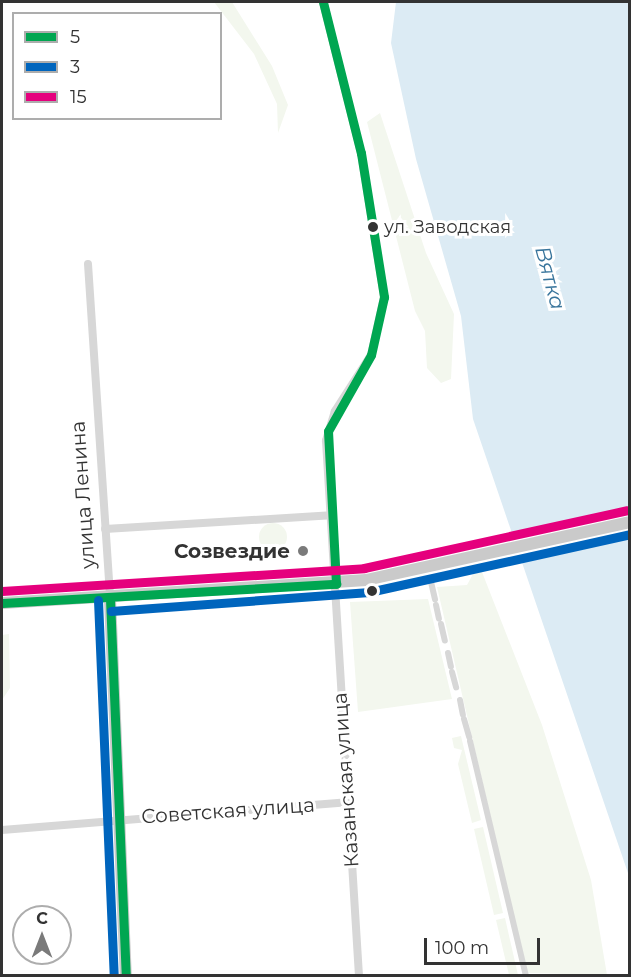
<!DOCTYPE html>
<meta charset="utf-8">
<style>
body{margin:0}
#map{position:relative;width:631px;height:977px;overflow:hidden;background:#fff;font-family:Montserrat,sans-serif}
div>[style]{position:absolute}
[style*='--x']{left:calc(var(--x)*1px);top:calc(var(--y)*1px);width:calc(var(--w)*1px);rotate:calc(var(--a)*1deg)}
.green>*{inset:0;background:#f3f7ee}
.round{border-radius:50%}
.water>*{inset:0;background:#dcebf4}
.pier>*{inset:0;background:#fff}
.pedestrian>*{height:6px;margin:-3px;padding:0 3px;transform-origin:3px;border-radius:3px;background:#d7d7d7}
.minor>*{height:8px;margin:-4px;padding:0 4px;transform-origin:4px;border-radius:4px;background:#d7d7d7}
.primary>*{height:12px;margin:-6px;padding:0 6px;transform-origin:6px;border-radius:6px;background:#cacaca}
.bus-1>*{height:9px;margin:-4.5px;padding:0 4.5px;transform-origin:4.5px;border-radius:4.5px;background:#00a651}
.bus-2>*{height:9px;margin:-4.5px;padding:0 4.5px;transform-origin:4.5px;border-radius:4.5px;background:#0065bd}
.bus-3>*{height:9px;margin:-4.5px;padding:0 4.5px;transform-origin:4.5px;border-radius:4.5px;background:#e5007d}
.dots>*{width:16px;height:16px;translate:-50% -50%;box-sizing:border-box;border:3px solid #fff;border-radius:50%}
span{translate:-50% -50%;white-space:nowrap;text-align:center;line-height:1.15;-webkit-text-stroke:6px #fff;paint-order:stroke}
.bus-label{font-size:18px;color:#333}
.left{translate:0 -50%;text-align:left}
.street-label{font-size:20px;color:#333}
.poi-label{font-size:20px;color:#333;font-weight:700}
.right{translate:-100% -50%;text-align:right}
.water-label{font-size:21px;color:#39759c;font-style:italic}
.frame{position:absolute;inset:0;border:3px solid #333;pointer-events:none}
.legend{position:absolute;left:12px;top:12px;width:210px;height:108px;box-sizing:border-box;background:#fff;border:2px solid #adadad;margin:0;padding:8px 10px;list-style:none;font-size:18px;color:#333}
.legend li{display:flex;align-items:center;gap:12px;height:30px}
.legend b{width:30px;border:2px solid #adadad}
.north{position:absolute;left:12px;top:905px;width:60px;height:60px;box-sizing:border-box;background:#fff;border:2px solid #adadad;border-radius:50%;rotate:0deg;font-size:16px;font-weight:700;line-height:24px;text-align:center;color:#333}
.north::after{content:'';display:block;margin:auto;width:21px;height:27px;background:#7a7a7a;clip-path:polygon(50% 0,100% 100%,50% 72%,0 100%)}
.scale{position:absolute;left:424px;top:938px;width:116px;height:27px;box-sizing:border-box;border:3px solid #333;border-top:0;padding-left:8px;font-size:18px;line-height:21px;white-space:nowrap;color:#333;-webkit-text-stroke:4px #fff;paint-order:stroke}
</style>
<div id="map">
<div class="green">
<div style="clip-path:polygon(214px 2px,232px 2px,272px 66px,288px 105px,278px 133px,277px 104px,254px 54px)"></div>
<div style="clip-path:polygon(380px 113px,426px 253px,454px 314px,451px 379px,441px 383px,427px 368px,425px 331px,415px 311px,367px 122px)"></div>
<div class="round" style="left:259px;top:523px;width:28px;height:28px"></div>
<div style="clip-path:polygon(482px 572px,542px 725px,591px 880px,607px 975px,527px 973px,437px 587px,467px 585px,473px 574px)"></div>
<div style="clip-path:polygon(428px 599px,452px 699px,358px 712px,350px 602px)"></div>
<div style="clip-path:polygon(9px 634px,10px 688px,2px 700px,2px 635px)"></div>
<div style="clip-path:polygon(461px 736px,481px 820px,472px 823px,458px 764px,462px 750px,454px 748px,452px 738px)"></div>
<div style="clip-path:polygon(483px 827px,503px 913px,494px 915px,474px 829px)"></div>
<div style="clip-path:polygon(505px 918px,518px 975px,509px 975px,496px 920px)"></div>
</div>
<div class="water">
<div style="clip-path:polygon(396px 2px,629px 2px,629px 876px,473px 419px,461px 316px,416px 159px,391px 43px)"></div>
</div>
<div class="pier">
<div style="clip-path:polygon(629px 512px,629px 531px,518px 557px,513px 539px)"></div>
</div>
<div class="pedestrian">
<div style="--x:431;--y:582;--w:18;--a:77"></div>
<div style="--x:436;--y:605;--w:14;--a:78"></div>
<div style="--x:441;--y:624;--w:17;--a:77"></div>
<div style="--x:448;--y:653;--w:14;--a:78"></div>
<div style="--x:452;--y:672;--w:16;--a:75"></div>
<div style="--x:460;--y:700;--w:15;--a:79"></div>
<div style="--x:464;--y:719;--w:19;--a:74"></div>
<div style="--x:470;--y:741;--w:242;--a:76.6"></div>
</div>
<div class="minor">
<div style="--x:323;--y:2;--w:156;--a:75.9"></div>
<div style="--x:361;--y:153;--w:146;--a:80.9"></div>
<div style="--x:384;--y:297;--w:59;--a:102.6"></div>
<div style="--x:371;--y:355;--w:67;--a:122.7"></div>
<div style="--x:335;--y:411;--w:31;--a:107"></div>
<div style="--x:326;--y:441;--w:536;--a:86.47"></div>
<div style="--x:88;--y:264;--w:336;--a:86.2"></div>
<div style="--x:105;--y:529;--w:226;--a:-3.5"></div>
<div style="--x:2;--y:830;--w:346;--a:-4.6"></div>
</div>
<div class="primary">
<div style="--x:110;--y:599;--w:377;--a:87.6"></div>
<div style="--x:2;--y:603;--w:365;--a:-3.6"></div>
<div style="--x:366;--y:580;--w:270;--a:-12.4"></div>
</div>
<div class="bus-1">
<div style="--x:323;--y:2;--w:156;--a:75.9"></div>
<div style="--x:361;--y:153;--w:146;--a:80.9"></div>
<div style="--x:384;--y:297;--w:59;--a:102.6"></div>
<div style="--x:371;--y:355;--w:87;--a:119.5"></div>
<div style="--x:328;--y:431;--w:153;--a:87"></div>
<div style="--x:110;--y:599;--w:377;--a:87.6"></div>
<div style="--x:2;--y:603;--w:335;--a:-3.3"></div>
</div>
<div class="bus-2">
<div style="--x:98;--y:600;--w:376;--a:87.6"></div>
<div style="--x:111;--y:611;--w:259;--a:-4.2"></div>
<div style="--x:369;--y:592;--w:267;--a:-12.5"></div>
</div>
<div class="bus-3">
<div style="--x:2;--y:591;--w:363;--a:-3.6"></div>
<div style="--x:364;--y:568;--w:269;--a:-12.4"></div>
</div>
<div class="dots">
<div style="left:373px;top:227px;background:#333"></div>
<div style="left:303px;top:551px;background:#7a7a7a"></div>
<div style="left:372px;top:591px;background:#333"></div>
</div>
<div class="bus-label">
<span class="left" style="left:384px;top:227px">ул. Заводская</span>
</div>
<div class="street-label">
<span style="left:83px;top:495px;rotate:-94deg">улица Ленина</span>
<span style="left:346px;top:780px;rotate:-94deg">Казанская улица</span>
<span style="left:228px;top:811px;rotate:-4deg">Советская улица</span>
</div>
<div class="poi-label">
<span class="right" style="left:290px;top:551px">Созвездие</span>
</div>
<div class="water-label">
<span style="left:550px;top:278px;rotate:75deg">Вятка</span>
</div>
<div class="frame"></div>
<ul class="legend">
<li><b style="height:8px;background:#00a651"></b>5</li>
<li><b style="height:8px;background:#0065bd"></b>3</li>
<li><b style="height:8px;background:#e5007d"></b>15</li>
</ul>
<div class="north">С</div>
<div class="scale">100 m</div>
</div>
